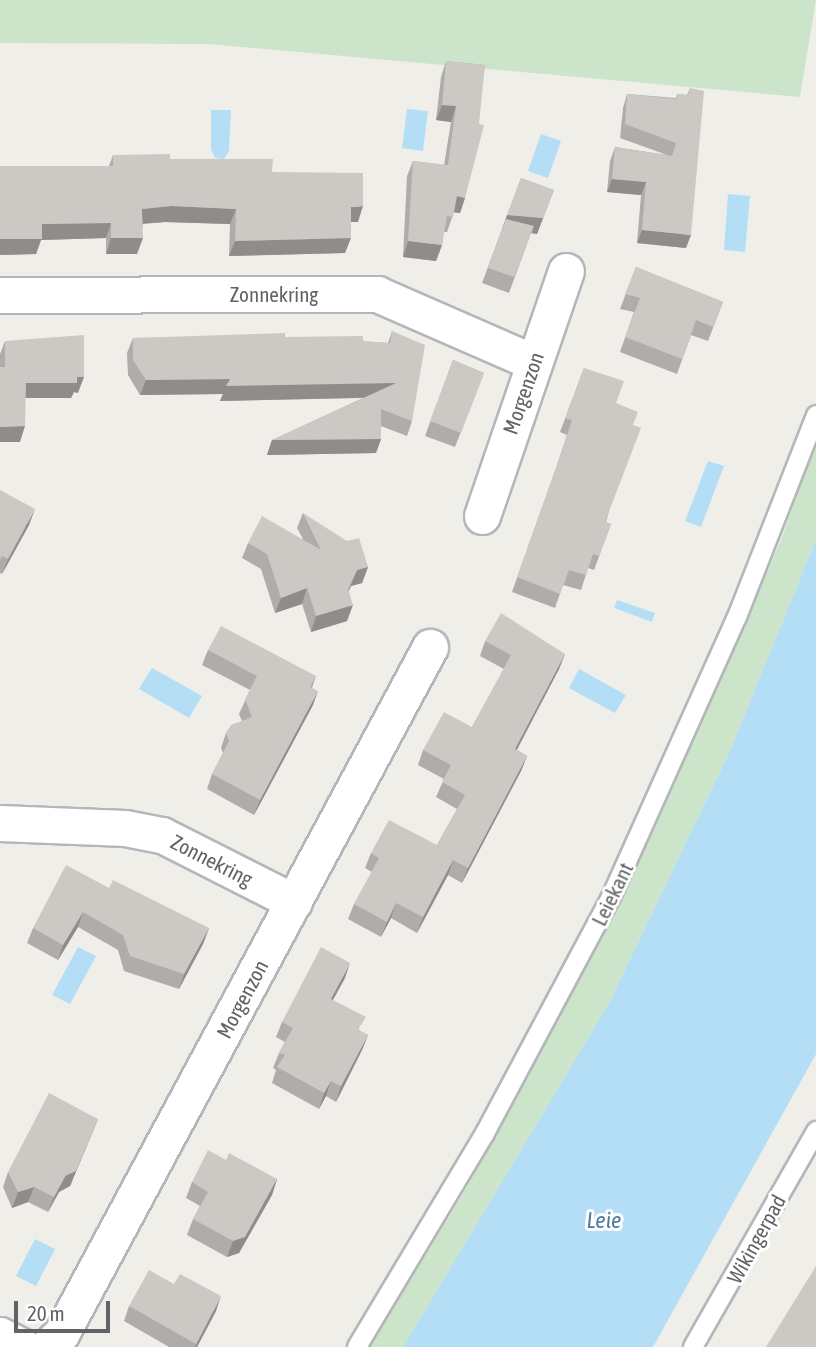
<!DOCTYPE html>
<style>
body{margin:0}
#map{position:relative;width:816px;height:1347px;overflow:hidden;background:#f0eee9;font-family:"Asap Condensed",sans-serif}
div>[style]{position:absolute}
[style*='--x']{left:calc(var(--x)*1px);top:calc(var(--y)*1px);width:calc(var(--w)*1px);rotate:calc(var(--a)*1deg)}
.green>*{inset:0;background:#cce4c9}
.water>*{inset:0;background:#b4def5}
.roads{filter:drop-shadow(2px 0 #b4b6b9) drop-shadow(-2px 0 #b4b6b9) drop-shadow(0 2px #b4b6b9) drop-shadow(0 -2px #b4b6b9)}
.service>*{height:18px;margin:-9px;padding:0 9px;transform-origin:9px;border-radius:9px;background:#fff}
.minor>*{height:35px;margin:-17.5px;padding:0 17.5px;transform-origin:17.5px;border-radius:17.5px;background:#fff}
.wall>*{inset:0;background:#afada9}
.shaded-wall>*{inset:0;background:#8f8d8a}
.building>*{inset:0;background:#ccc9c5}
span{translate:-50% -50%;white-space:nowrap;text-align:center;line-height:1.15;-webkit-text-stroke:6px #fff;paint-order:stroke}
.street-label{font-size:21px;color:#606467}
.water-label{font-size:23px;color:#4e7b9d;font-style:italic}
.scale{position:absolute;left:14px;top:1301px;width:96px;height:32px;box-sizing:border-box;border:4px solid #606467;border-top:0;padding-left:9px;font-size:21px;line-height:24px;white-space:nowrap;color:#606467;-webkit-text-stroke:5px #fff;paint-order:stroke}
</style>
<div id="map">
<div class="green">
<div style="clip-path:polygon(0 0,816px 0,800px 97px,208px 44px,0 43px)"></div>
<div style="clip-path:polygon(816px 441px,816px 540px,729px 753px,609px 1003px,403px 1347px,370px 1347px,467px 1187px,632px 875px,781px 540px)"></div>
</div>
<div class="water">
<div style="clip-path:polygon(407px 109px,428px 111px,423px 151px,402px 148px)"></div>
<div style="clip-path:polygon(211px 110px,231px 110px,229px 151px,224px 159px,215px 158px,211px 149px)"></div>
<div style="clip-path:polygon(541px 134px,561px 141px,548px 178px,528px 171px)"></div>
<div style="clip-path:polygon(728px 194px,750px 196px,745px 252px,724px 250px)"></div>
<div style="clip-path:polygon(708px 461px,724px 466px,701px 527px,685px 521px)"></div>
<div style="clip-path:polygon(816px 540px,816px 1054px,653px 1347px,403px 1347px,609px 1003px,729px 753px)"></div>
<div style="clip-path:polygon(617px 600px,655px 613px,652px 622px,614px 608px)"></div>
<div style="clip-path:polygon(152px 668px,202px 696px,189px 718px,139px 689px)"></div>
<div style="clip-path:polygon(579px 669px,626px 695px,615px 713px,569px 688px)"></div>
<div style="clip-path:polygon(78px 947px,96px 956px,70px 1004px,52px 995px)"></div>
<div style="clip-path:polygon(35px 1239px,55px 1249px,36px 1286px,16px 1276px)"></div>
</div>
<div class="roads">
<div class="service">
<div style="--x:357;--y:1347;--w:249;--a:-59.1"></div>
<div style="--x:485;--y:1133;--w:268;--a:-61.9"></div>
<div style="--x:611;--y:897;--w:307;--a:-65.8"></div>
<div style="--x:737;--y:617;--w:217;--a:-68.6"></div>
<div style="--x:693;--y:1347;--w:249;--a:-60.3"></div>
</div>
<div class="minor">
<div style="--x:0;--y:295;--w:377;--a:-0.2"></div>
<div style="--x:377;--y:294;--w:170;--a:23.6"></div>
<div style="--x:482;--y:516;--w:259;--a:-71.1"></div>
<div style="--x:0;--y:823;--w:125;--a:2.3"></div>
<div style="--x:125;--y:828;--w:38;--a:11"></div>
<div style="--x:162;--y:835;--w:148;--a:26.9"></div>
<div style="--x:0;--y:1335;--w:27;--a:27"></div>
<div style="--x:47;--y:1347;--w:19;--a:-43"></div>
<div style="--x:61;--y:1334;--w:780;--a:-61.76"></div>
</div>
</div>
<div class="wall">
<div style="clip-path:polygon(446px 61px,485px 65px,465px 198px,460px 213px,454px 212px,447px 232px,444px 232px,442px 245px,436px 261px,403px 257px,407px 176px,413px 161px,444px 165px,451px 122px,436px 120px,441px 77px)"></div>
<div style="clip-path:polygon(690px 88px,686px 248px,637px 243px,641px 195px,607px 192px,610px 161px,615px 147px,667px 155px,620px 138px,623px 108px,627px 94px,676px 98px,677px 94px,687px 95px)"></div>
<div style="clip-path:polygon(113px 155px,170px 159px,272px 172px,358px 222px,351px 222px,345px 253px,229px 256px,230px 224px,165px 222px,143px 224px,137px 254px,106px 254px,106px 238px,41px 240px,36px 254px,0 255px,0 166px,109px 166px)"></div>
<div style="clip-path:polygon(521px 178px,554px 190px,537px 234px,531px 233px,509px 293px,482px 283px)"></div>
<div style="clip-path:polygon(636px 267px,723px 302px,708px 341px,691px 335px,677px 374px,620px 352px,634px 312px,620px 309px)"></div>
<div style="clip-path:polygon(392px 331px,412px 421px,407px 436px,381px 426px,381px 439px,376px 453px,267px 455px,272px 440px,363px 398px,220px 401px,223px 394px,140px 395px,128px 375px,127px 353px,133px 338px,285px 337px,388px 343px)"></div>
<div style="clip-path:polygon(5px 341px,78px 393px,74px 392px,71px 398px,25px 398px,20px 442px,0 442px,0 354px)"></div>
<div style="clip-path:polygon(453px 360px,484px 373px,455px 447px,425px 436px)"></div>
<div style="clip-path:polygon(584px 368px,616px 403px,633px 425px,606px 522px,611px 524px,594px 570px,588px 568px,581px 590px,563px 585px,555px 608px,512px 592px,556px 468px,567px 435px,560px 432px)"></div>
<div style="clip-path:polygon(0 490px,29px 525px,2px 574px,0 573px)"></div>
<div style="clip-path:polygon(303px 513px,368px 567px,362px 583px,351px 586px,349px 591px,347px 621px,311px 632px,302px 604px,275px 613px,261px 569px,242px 558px,248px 543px,303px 539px,297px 528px)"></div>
<div style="clip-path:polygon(485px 641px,565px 654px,559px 669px,517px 750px,527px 756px,521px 771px,462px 883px,448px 875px,417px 933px,391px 918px,381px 937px,348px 919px,354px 904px,372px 872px,365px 868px,371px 853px,437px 845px,457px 809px,436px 797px,444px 779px,418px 765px,423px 750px,472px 727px,504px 669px,480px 656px)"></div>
<div style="clip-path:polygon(208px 650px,316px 676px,312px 688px,313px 705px,254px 815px,207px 789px,212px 774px,223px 753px,221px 748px,226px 733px,242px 721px,239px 714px,250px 690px,202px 665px)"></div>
<div style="clip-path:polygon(109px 888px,209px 928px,203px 944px,179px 989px,124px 971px,118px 950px,78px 927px,58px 960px,27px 943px,33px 928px)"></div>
<div style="clip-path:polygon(345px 978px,333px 1000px,360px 1031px,368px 1035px,362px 1050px,336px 1102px,326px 1096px,319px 1109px,272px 1083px,276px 1070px,273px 1068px,279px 1053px,285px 1042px,276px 1037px,282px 1022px)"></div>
<div style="clip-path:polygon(98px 1119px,70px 1186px,59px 1192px,48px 1212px,28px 1202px,12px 1208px,3px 1187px,8px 1172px)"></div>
<div style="clip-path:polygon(226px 1160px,277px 1179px,272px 1195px,239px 1253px,227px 1257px,187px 1235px,193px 1219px,200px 1206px,186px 1198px,192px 1182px)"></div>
<div style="clip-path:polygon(129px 1306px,216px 1311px,197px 1347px,169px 1347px,124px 1321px)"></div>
</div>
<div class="shaded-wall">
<div style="clip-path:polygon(442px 105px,456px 106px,451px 122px,436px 120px)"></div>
<div style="clip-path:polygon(612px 179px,646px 182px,641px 195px,607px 192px)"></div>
<div style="clip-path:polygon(457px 196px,465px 198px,460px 213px,451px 212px)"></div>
<div style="clip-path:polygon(171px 206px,236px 209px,230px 224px,165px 222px,137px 224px,142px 209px)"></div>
<div style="clip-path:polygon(363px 206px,358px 222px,345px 222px,351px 207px)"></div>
<div style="clip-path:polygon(507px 215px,543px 218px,537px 234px,531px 233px,509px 293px,531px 233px,502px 230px)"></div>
<div style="clip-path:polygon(111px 223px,106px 238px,41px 240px,36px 254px,0 255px,0 239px,42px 224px)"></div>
<div style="clip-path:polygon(642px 230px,691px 235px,686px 248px,637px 243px)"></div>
<div style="clip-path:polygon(111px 238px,143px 238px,137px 254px,106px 254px)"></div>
<div style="clip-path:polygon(351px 238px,345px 253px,229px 256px,235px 241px)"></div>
<div style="clip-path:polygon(408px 241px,442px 245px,436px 261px,403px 257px)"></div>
<div style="clip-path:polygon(77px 377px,84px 377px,78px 393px,74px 392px,71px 398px,20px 398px,26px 383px)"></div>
<div style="clip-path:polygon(230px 379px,396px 383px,390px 397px,220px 401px,223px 394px,140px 395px,146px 380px)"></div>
<div style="clip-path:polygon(25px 426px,20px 442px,0 442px,0 427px)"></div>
<div style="clip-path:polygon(381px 439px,376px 453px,267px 455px,272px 440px)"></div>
<div style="clip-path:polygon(35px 509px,29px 525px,2px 574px,8px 559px)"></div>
<div style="clip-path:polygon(368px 567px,362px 583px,351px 586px,343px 604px,357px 570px)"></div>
<div style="clip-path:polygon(307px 588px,302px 604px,275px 613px,281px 598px)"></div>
<div style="clip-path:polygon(353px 605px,347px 621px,311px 632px,316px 616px)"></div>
<div style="clip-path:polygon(565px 654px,559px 669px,509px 764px,515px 749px)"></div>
<div style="clip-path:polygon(318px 691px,313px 705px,254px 815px,260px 800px)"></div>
<div style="clip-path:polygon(527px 756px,521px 771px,462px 883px,468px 868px)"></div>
<div style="clip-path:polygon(453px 860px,448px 875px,417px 933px,423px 917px)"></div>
<div style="clip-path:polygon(396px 903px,391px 918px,381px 937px,387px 922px)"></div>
<div style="clip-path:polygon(83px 912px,78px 927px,58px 960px,63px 945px)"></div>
<div style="clip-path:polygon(209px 928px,203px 944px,179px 989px,184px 974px)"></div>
<div style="clip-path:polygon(350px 963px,345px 978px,325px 1014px,331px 999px)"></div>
<div style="clip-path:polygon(368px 1035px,362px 1050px,336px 1102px,341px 1086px)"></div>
<div style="clip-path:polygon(331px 1081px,326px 1096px,319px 1109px,324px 1093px)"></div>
<div style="clip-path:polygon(98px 1119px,70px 1186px,59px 1192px,48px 1212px,54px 1197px)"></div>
<div style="clip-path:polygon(277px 1179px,272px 1195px,239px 1253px,227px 1257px,233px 1241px)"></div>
<div style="clip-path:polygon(34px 1187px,28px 1202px,12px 1208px,18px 1192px)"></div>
<div style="clip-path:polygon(221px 1296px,216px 1311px,197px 1347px,195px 1347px)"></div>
</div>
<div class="building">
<div style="clip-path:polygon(446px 61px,485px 65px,479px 124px,484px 125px,465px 198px,457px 196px,453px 217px,447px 216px,442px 245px,408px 241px,413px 161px,448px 165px,456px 106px,442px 105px)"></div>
<div style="clip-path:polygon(690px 88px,704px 91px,691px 235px,642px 230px,646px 182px,612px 179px,615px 147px,672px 156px,676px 143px,625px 124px,627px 94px,677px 99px,677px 94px,688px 95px)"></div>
<div style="clip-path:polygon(170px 154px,170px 159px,273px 159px,272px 172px,363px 173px,363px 206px,351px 207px,351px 238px,235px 241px,236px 209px,171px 206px,142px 209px,143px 238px,111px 238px,111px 223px,42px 224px,42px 239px,0 239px,0 166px,113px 166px,113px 155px)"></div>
<div style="clip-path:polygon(521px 178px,554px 190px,543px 218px,507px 215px)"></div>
<div style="clip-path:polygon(506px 219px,534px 226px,514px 277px,488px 268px)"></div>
<div style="clip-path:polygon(636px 267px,723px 302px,713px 327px,696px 320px,682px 359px,625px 337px,640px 298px,625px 294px)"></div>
<div style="clip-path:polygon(392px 331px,425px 345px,412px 421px,381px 409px,381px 439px,272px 440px,396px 383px,226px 386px,230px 379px,146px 380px,133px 360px,133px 338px,285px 333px,285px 337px,363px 336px,363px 341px,390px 343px)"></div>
<div style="clip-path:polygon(84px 335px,84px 377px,77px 377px,77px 383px,26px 383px,25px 426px,0 427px,0 367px,5px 367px,5px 341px)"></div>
<div style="clip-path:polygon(453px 360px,484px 373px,461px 433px,430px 421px)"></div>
<div style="clip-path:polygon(584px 368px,624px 381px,616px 403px,638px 412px,633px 425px,641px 428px,605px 522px,611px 524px,599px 556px,593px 554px,586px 575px,569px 570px,560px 594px,517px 577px,561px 454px,572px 420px,565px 418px)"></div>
<div style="clip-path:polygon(0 490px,35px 509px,8px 559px,2px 556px,0 560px)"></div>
<div style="clip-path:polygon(303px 513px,347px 541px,359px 538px,368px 567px,357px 570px,348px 589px,353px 605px,316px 616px,307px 588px,281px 598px,267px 554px,248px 543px,262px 516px,321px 550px)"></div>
<div style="clip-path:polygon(501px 613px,565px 654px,515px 749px,527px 756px,468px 868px,453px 860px,423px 917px,396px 903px,387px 922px,354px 904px,379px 858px,371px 853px,389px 820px,437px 845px,465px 795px,442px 782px,451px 765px,423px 750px,444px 712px,472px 727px,511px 655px,485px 641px)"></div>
<div style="clip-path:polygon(221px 626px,316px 676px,310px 687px,318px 691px,260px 800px,212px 774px,229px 741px,226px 733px,231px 725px,252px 717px,245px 699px,257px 676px,208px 650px)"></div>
<div style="clip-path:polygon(66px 865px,109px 888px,113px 880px,209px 928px,184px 974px,130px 956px,123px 935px,83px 912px,63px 945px,33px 928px)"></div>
<div style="clip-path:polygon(321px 947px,350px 963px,331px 999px,366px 1017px,358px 1030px,368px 1035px,341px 1086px,331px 1081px,324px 1093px,277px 1067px,285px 1055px,279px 1053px,293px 1028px,282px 1022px)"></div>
<div style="clip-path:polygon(49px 1093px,98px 1119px,76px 1171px,65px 1176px,54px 1197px,34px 1187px,18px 1192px,8px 1172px)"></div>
<div style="clip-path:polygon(208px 1150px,226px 1160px,229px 1153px,277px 1179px,245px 1237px,233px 1241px,193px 1219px,208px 1192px,192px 1182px)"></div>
<div style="clip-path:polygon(816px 1266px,816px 1347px,766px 1347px)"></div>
<div style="clip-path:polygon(149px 1270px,174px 1284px,180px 1274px,221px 1296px,196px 1344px,129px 1306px)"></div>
</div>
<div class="street-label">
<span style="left:274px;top:294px">Zonnekring</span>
<span style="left:523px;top:393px;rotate:-71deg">Morgenzon</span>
<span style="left:212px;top:860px;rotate:27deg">Zonnekring</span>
<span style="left:612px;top:894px;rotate:-64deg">Leiekant</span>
<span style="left:242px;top:999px;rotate:-62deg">Morgenzon</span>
<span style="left:756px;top:1239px;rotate:-61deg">Wikingerpad</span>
</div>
<div class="water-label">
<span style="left:604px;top:1220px">Leie</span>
</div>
<div class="scale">20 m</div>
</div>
